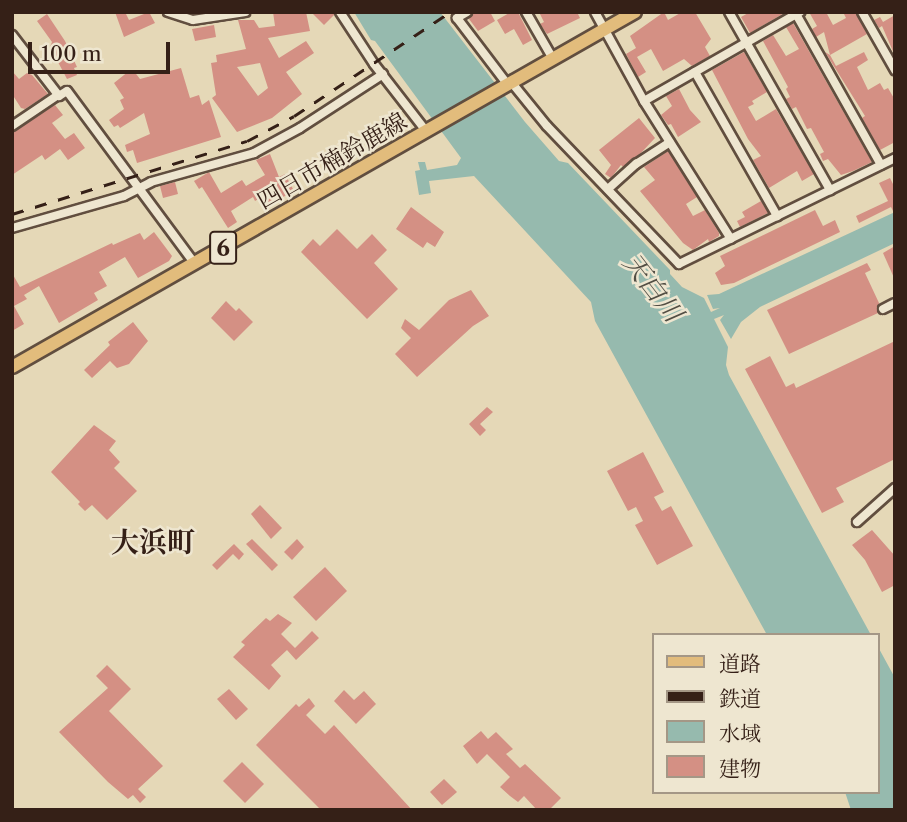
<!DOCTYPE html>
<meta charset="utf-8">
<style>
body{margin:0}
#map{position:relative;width:907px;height:822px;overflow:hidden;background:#e5d8b7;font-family:"Libre Caslon Text","Noto Serif JP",serif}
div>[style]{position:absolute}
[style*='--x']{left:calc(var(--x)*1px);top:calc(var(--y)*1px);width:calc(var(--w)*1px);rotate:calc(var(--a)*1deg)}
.water>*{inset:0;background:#96baae}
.building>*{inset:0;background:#d49084}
.roads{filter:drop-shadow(2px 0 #614e3f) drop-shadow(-2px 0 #614e3f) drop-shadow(0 2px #614e3f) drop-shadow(0 -2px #614e3f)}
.minor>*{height:8px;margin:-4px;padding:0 4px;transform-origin:4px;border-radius:4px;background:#eee6d0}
.primary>*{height:12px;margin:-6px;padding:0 6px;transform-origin:6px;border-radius:6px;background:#e2bc7c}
.rail>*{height:2.5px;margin-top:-1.25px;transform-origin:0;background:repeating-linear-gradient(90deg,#352017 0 12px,transparent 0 24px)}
span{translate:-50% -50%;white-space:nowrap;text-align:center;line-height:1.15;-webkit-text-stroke:5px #eee6d0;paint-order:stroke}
.shield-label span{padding:2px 5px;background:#eee6d0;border:2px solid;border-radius:5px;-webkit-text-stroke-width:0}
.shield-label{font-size:23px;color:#352017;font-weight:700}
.street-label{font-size:24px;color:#352017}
.water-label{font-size:26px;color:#524e44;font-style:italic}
.quarter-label{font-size:28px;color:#352017;font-weight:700}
.frame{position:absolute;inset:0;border:14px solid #352017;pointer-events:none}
.legend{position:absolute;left:652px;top:633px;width:228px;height:161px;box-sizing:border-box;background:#eee6d0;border:2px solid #a49786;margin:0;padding:9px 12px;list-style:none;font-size:21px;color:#352017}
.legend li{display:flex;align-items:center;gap:14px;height:35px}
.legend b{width:35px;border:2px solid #a49786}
.scale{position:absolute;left:28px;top:42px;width:142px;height:32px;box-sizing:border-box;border:4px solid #352017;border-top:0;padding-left:9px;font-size:21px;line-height:24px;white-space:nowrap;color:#352017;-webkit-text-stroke:5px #eee6d0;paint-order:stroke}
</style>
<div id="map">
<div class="water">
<div style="clip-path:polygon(354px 12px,440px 12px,525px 122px,559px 161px,568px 163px,670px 270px,670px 274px,682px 287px,704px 298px,711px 312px,720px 308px,713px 309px,707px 295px,719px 294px,895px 212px,895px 243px,760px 307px,741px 322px,731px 339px,720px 320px,724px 315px,714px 319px,728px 347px,726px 365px,729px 375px,871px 635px,767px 635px,595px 321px,591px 302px,474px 176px,429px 181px,431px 193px,419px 195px,415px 171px,420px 170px,418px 162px,425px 162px,427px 170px,457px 165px,461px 158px,375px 41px,371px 40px)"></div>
<div style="clip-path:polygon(877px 645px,895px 678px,895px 810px,851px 810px,845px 792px,877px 792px)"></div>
</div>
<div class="building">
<div style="clip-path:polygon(115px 12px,125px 12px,129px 20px,149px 12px,155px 23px,124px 37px)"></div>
<div style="clip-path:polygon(evenodd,273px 12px,306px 12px,310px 31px,268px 38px,279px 58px,306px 41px,314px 53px,286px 72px,302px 94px,272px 118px,237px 132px,212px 98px,216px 95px,211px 63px,217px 62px,216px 55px,246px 49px,238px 20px,254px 20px,259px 28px,275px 26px,273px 12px,260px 63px,268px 88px,258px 96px,237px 67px,260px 63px)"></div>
<div style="clip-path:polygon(311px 12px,334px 12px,334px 15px,324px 25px)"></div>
<div style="clip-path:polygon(473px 12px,490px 12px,495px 21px,478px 31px,469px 19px)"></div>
<div style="clip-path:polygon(511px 12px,518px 12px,532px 40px,523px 45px,514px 29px,505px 34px,497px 20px)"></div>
<div style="clip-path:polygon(539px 12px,577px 12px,580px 18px,547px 34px,540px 24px,544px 22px)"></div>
<div style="clip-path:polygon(664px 12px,668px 20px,682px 12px,695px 12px,711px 39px,705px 47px,710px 56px,692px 66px,684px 59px,663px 71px,651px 49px,637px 57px,646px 72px,638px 77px,626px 54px,636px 48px,630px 36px)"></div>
<div style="clip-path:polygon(750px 12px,786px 12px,750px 33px,741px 17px)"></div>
<div style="clip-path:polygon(809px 12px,826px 12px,833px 25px,846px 18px,843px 12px,856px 12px,867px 34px,830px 55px,836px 66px,864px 52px,868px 60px,857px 67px,868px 90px,880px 83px,884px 90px,888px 88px,895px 100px,895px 142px,880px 150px,862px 118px,865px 116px,825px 52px,830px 55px,824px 32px,816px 37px,812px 29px,817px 26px)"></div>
<div style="clip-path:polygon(47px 14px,65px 41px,77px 67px,74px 68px,77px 75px,67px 79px,50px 47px,52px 42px,37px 21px)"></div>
<div style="clip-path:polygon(895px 15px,895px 56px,882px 26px,879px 28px,874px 20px,880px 17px,883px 22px)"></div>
<div style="clip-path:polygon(793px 23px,872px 162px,853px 171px,841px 175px,828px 159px,823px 161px,820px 154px,824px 152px,811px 128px,807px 129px,796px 107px,792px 109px,786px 99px,790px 97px,786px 89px,788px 87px,763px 41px,773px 35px,786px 56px,799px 49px,786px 27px)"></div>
<div style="clip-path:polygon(214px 25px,216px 37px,195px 41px,192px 29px)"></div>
<div style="clip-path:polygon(744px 52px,767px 92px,752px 101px,754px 104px,748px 107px,756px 121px,776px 109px,814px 174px,802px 181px,797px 171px,769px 188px,753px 160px,761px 156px,748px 139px,712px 70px)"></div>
<div style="clip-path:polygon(181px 68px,190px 98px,199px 95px,202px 105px,209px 100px,221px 137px,137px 163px,133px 150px,127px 152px,125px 145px,150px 134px,144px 113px,120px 128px,118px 125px,114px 127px,109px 120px,124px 109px,120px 100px,124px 98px,114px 83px,129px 71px,133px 70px,140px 79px)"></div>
<div style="clip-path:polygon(12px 71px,19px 79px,27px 73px,32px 75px,48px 94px,25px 109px,21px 108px,12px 94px)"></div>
<div style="clip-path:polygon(679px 89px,690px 110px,701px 122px,678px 137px,671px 124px,668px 125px,661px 115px,672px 106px,666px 96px)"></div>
<div style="clip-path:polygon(55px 105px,63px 115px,52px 123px,65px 139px,74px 133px,85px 148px,68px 160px,60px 149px,45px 160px,42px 155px,12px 175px,12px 132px)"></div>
<div style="clip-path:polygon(639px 118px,655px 138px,640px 154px,623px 167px,621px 165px,611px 178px,605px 174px,611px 165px,599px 150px)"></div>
<div style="clip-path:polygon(668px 151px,697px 197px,686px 204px,693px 216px,705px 210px,719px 233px,719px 236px,709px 242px,708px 239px,693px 250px,683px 243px,640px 191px,655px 180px,644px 167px)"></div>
<div style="clip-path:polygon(270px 154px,279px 177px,285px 174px,294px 191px,267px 206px,262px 197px,255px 201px,253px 197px,231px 211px,237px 222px,228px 228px,202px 187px,199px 189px,194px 181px,209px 172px,221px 193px,242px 180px,246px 186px,265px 175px,256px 160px)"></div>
<div style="clip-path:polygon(890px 178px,895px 188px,895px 215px,891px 207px,859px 223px,856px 216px,888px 201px,879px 183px)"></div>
<div style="clip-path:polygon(175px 182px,178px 194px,163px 198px,160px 186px)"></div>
<div style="clip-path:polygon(761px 201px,768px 213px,740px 227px,737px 221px,745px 217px,742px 212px)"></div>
<div style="clip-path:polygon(411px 207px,444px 232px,435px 247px,427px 242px,423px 248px,396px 229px)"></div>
<div style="clip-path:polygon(815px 210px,823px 226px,835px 220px,840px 232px,734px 283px,721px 285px,715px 273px,725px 266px,720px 256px)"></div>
<div style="clip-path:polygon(337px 229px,357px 249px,372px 234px,387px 250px,374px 263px,398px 289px,367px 319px,301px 252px,313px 239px,320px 246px)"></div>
<div style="clip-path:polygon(154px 232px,172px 256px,169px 261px,138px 278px,125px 257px,99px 272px,107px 286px,94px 293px,98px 300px,59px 323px,39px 286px,24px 295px,27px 299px,14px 306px,24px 324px,12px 331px,12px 273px,20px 287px,112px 243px,113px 245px,140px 233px,144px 240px)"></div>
<div style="clip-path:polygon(895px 246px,895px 280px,883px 253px)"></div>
<div style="clip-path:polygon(867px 263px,871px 270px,865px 273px,879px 303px,878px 313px,789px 354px,767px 310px)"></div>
<div style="clip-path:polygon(471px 290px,489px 316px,473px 326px,417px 377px,395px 354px,411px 338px,401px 328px,405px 319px,419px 330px,449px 300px)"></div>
<div style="clip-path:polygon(226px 301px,236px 311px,239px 308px,253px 322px,234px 341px,211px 318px)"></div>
<div style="clip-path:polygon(133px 322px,148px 341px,129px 364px,117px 368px,110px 361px,92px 378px,84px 370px,110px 345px,108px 342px)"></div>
<div style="clip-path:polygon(895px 341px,895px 459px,836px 488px,844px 502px,822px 513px,745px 369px,770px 356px,786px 387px,794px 383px,796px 388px)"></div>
<div style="clip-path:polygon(487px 407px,493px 412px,480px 424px,486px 430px,480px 436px,469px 424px)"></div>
<div style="clip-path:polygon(94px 425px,116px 441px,109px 450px,120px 462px,114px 468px,137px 491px,107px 520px,92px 505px,85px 511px,78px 504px,80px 502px,51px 472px)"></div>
<div style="clip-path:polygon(643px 452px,664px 492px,654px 497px,662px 511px,671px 506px,693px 546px,657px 565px,635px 525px,643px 521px,636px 507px,628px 511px,607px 471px)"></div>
<div style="clip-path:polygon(260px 505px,282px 528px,271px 539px,251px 514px)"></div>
<div style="clip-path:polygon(872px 530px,895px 556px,895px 585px,882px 592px,865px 560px,852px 545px)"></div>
<div style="clip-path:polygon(252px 539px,278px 565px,272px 571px,246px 544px)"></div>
<div style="clip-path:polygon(297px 539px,304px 547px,292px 560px,284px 552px)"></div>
<div style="clip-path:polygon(234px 544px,244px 554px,239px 560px,233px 554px,217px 570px,212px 565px)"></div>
<div style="clip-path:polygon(325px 567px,347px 591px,316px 621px,293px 597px)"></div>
<div style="clip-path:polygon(278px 614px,292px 623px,281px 634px,295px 648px,312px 631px,319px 638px,296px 660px,287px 650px,271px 665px,281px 676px,269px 690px,233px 657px,245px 645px,241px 642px,266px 618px,270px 621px)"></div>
<div style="clip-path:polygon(107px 665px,131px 689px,109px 711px,163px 766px,138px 789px,146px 797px,140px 803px,133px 795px,128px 799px,108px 782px,59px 732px,108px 688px,96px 676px)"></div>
<div style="clip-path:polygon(229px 689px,248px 709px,236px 720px,217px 699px)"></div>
<div style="clip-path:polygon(344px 690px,354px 700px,364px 691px,376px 704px,356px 724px,334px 701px)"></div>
<div style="clip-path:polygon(309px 698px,315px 706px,306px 715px,325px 734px,334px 725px,412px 810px,321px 810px,256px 745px,296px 704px,299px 707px)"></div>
<div style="clip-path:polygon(481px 731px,488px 739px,496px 732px,513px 749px,506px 754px,520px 768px,525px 764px,561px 798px,549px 810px,537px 810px,524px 796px,518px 802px,510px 796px,500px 787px,510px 777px,487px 754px,477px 764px,463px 746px)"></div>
<div style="clip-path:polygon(242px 762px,264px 784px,245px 803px,223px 781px)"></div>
<div style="clip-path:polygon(444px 779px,457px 792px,442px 805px,430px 792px)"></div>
</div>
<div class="roads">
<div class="minor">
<div style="--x:168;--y:12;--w:26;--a:18"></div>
<div style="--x:193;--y:20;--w:53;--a:-8.7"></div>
<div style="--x:340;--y:12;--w:62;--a:56.8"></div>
<div style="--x:374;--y:64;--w:85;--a:52.2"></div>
<div style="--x:467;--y:12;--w:12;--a:149"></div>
<div style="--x:457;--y:18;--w:84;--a:52.7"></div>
<div style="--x:526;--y:12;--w:54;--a:60.1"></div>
<div style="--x:595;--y:12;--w:102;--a:61.2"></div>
<div style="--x:644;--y:101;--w:163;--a:57.8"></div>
<div style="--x:729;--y:12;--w:205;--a:60.4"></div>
<div style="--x:862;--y:12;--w:67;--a:60.4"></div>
<div style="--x:796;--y:14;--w:173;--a:60.6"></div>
<div style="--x:12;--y:35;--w:77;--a:52.4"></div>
<div style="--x:59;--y:96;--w:9;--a:-32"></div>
<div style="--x:67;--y:91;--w:215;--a:53.5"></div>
<div style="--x:695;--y:72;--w:166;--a:60.3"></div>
<div style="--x:512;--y:83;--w:55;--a:50.9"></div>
<div style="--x:547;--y:126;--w:191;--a:46.3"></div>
<div style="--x:679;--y:264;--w:241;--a:-26.1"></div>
<div style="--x:644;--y:101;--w:180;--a:-29.7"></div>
<div style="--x:12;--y:126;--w:55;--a:-34"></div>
<div style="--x:608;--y:189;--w:38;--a:-42"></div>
<div style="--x:636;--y:164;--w:40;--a:-32.9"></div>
<div style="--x:12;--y:228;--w:116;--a:-15.9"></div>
<div style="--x:124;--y:196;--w:30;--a:-27"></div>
<div style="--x:151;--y:182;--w:107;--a:-15.7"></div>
<div style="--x:254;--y:153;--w:52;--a:-28.5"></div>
<div style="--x:300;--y:128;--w:99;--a:-33"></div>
<div style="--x:883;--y:309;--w:13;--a:-27"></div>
<div style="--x:857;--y:522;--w:51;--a:-41.8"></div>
</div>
<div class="primary">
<div style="--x:12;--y:367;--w:717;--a:-29.68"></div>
</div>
</div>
<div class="rail">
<div style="--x:12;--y:214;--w:246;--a:-17.3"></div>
<div style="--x:247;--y:141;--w:53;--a:-28"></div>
<div style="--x:294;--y:116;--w:187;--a:-33.7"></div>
</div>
<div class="shield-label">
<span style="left:223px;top:248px">6</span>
</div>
<div class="street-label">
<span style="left:332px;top:161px;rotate:-30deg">四日市楠鈴鹿線</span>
</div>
<div class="water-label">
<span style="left:652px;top:288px;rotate:52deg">天白川</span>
</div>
<div class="quarter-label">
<span style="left:153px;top:542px">大浜町</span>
</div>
<div class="frame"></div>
<ul class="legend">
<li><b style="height:9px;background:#e2bc7c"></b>道路</li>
<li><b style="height:9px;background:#352017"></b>鉄道</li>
<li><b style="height:19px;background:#96baae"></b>水域</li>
<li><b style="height:19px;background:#d49084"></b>建物</li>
</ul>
<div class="scale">100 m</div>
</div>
